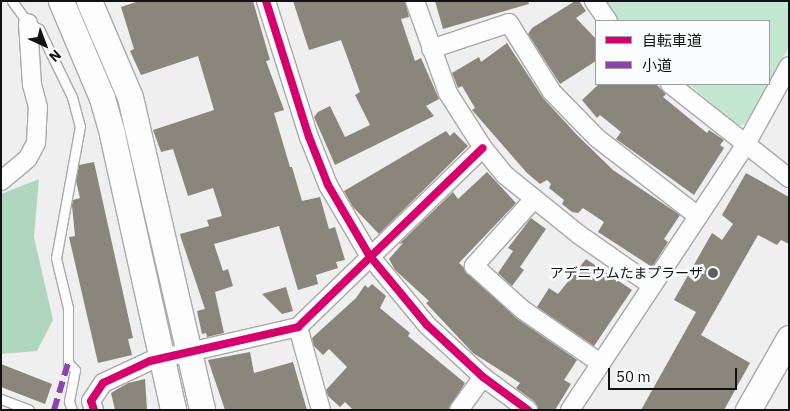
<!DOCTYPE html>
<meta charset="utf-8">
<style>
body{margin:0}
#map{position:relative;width:790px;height:411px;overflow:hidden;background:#efefef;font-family:"IBM Plex Sans","Noto Sans JP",sans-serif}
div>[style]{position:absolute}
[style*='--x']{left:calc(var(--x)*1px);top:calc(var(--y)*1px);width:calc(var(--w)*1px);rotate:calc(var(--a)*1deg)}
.green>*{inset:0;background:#c2e8d1}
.forest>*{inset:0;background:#afd7bf}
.building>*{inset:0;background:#8b867b}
.roads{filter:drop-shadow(1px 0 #a9a9a9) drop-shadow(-1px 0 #a9a9a9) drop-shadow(0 1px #a9a9a9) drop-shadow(0 -1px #a9a9a9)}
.lane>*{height:9px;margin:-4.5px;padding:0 4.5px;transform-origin:4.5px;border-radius:4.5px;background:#fdfdfd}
.street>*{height:18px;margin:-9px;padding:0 9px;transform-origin:9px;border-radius:9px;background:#fdfdfd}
.secondary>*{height:25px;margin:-12.5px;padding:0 12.5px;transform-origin:12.5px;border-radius:12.5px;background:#fdfdfd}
.quiet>*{height:6px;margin-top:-3px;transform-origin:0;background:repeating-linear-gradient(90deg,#8e44ad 0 12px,transparent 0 18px)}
.cycleway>*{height:8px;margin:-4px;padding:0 4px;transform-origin:4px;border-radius:4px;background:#d6006c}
.dots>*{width:14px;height:14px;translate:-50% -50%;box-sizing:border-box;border:2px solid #fbfcfd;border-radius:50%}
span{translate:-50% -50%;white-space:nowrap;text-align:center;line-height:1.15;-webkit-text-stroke:5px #fbfcfd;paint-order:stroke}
.poi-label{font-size:14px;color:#121213}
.right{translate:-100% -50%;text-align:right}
.frame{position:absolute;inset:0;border:2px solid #121213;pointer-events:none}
.legend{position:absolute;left:595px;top:20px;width:175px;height:65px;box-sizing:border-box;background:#fbfcfd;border:1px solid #9e9e9f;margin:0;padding:6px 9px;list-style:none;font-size:15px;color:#121213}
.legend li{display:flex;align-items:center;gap:10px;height:25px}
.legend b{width:25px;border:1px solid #9e9e9f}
.north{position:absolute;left:20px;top:20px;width:50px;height:50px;-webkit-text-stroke:4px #fbfcfd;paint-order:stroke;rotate:137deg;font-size:14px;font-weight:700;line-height:20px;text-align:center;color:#121213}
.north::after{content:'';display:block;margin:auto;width:18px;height:22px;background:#121213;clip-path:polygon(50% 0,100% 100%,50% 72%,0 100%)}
.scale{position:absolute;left:608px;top:368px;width:129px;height:22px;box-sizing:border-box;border:2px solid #121213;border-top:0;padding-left:6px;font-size:15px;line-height:18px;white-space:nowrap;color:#121213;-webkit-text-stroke:4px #fbfcfd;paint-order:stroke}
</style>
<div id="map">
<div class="green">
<div style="clip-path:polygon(71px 1px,78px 1px,117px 97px,168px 311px,161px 313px)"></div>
<div style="clip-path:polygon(607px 1px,789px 1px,789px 47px,769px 82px,769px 21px,618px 21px)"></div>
<div style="clip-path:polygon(689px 84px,768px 84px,745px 124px,738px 126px)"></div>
</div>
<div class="forest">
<div style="clip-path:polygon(39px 179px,34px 237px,53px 320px,37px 351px,1px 354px,1px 194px)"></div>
</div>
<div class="building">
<div style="clip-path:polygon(139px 1px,253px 1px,270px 60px,266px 61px,284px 110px,274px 113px,290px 167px,292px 167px,302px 201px,320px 197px,329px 229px,335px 227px,345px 260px,336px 262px,338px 268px,316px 275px,318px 284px,298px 290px,279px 226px,214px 244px,223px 271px,228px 269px,233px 286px,215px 292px,224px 333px,207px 337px,206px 333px,202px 334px,197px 311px,205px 309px,181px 238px,180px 234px,209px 226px,207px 220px,222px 216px,213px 188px,188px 196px,173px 149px,161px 152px,153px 130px,214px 110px,198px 56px,141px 75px,130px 51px,134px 49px,121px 7px)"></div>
<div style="clip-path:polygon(293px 1px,405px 1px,409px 17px,401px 19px,415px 61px,421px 58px,439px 99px,426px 106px,434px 116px,335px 165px,314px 117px,318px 112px,330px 106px,345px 137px,370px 125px,355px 95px,360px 92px,341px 40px,309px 50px)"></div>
<div style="clip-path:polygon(435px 1px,528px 1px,529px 4px,443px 29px)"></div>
<div style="clip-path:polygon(575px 1px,579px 1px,586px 11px,576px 18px,596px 39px,596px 61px,560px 84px,528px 34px,532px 28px)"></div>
<div style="clip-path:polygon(507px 43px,543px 98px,578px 136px,613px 170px,680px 215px,664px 239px,668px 242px,652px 267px,598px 232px,604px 222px,583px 208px,578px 213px,572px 212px,562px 204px,564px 200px,549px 188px,551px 184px,547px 180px,540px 184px,527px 173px,472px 110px,475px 108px,462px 86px,458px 88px,452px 73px,479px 57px,481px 62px)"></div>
<div style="clip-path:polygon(599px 84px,656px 84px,666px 94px,663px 97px,707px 133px,709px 130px,724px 140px,720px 145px,724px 148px,694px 195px,616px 139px,621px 132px,600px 115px,597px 118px,582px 100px)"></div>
<div style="clip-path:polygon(446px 131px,450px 136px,454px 132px,468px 146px,379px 234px,353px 207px,344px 191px)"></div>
<div style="clip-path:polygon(94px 162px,133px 338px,128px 339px,132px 355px,98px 363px,69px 237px,75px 236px,72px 205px,73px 200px,80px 198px,76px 181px,79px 165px)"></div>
<div style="clip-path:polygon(487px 172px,516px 203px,459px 263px,516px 318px,577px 360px,564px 380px,571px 384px,555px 410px,538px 410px,535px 402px,516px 388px,520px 383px,473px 353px,426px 303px,429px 301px,395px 270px,389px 259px,403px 243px,399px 244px,453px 192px,458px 199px)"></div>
<div style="clip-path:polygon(746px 173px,789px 197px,789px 244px,781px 240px,777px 245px,758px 235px,701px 335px,750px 363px,724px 410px,641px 410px,696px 312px,674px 300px,712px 233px,722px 240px,733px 224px,722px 215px)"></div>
<div style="clip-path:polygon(531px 218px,546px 229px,520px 267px,524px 270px,512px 286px,498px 273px,513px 251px,508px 248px)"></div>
<div style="clip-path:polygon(586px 259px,632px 290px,594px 346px,537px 307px,549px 288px,558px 294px)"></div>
<div style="clip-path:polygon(372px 284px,386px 296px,380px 308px,410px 333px,408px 336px,465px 383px,448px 410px,353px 410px,345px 402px,340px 407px,328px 396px,326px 390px,347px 367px,329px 349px,323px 355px,314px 346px,312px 338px,356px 298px,365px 285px,368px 288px)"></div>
<div style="clip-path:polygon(286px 287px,293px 311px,282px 314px,262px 294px)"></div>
<div style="clip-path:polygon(250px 352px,254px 373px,293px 362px,307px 410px,225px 410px,208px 360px)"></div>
<div style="clip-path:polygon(1px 364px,52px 384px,45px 404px,1px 387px)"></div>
<div style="clip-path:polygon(145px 379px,147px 410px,115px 410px,111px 393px,128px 383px)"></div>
</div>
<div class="roads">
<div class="lane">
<div style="--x:12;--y:1;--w:27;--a:54"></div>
<div style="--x:28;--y:23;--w:13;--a:29"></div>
<div style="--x:39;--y:29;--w:76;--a:64.1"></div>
<div style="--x:72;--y:97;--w:30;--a:75"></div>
<div style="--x:80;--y:126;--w:134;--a:100.3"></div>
<div style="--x:56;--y:258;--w:51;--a:76.5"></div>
<div style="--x:68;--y:308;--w:55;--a:90"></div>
<div style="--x:68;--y:363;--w:10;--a:45"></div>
<div style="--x:75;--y:370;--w:32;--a:101"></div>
<div style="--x:69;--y:401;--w:9;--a:72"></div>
<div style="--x:1;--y:399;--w:30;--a:21"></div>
</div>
<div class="street">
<div style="--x:266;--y:1;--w:143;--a:72.5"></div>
<div style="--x:309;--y:137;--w:52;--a:68.4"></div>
<div style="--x:328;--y:185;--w:81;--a:59.6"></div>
<div style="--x:369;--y:255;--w:91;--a:50.4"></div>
<div style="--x:427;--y:325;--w:76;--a:42.9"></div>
<div style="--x:483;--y:377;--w:56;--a:36.3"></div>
<div style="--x:415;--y:1;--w:98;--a:70.3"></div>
<div style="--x:448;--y:93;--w:65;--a:57.5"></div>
<div style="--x:483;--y:148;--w:35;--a:51"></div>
<div style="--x:505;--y:175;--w:94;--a:38.9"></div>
<div style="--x:578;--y:234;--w:89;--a:34.9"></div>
<div style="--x:594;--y:1;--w:24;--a:55"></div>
<div style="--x:431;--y:49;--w:82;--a:-18.4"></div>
<div style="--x:509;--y:23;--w:81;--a:58.1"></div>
<div style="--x:552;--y:92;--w:64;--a:45.6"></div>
<div style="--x:597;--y:138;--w:128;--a:37.7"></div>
<div style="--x:670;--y:84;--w:152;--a:38.3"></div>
<div style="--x:1;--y:181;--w:35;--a:-40"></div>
<div style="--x:28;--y:158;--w:17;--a:-62"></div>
<div style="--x:36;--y:143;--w:36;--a:-87"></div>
<div style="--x:38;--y:107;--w:23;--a:-105"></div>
<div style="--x:32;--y:85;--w:62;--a:-93.7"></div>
<div style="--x:533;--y:200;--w:89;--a:131.8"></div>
<div style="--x:474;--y:266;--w:66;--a:41.9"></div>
<div style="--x:523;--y:310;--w:93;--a:34.5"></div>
<div style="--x:298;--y:327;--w:86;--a:74.5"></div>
<div style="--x:94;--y:410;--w:9;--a:-108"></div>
<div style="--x:91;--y:401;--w:22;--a:-56"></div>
<div style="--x:103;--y:383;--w:52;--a:-25.1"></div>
<div style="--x:150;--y:361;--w:152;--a:-12.9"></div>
<div style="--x:298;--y:327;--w:257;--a:-44.1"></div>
<div style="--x:459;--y:410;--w:41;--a:-54"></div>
<div style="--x:570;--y:410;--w:319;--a:-56.5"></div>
<div style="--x:746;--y:144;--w:89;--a:-61.1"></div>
</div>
<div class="secondary">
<div style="--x:61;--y:1;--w:105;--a:67.1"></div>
<div style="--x:102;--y:98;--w:37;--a:74"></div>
<div style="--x:112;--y:134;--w:283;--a:77.5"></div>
<div style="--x:89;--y:1;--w:104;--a:66.9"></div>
<div style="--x:130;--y:97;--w:321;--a:77"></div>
<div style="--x:748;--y:410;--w:83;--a:-60.3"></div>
</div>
</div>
<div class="quiet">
<div style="--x:54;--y:410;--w:49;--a:-73.4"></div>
</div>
<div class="cycleway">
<div style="--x:266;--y:1;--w:143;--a:72.5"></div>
<div style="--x:309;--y:137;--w:52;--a:68.4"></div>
<div style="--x:328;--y:185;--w:81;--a:59.6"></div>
<div style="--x:369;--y:255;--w:91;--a:50.4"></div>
<div style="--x:427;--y:325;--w:76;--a:42.9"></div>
<div style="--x:483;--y:377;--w:56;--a:36.3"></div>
<div style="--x:94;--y:410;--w:9;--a:-108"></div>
<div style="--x:91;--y:401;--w:22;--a:-56"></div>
<div style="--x:103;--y:383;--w:52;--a:-25.1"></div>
<div style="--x:150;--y:361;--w:152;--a:-12.9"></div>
<div style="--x:298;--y:327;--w:257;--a:-44.1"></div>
</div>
<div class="dots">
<div style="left:713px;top:273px;background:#5f5f60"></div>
</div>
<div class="poi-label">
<span class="right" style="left:703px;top:273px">アデニウムたまプラーザ</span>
</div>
<div class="frame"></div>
<ul class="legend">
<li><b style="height:6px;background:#d6006c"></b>自転車道</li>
<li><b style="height:6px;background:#8e44ad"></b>小道</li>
</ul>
<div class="north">N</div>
<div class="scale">50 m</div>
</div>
